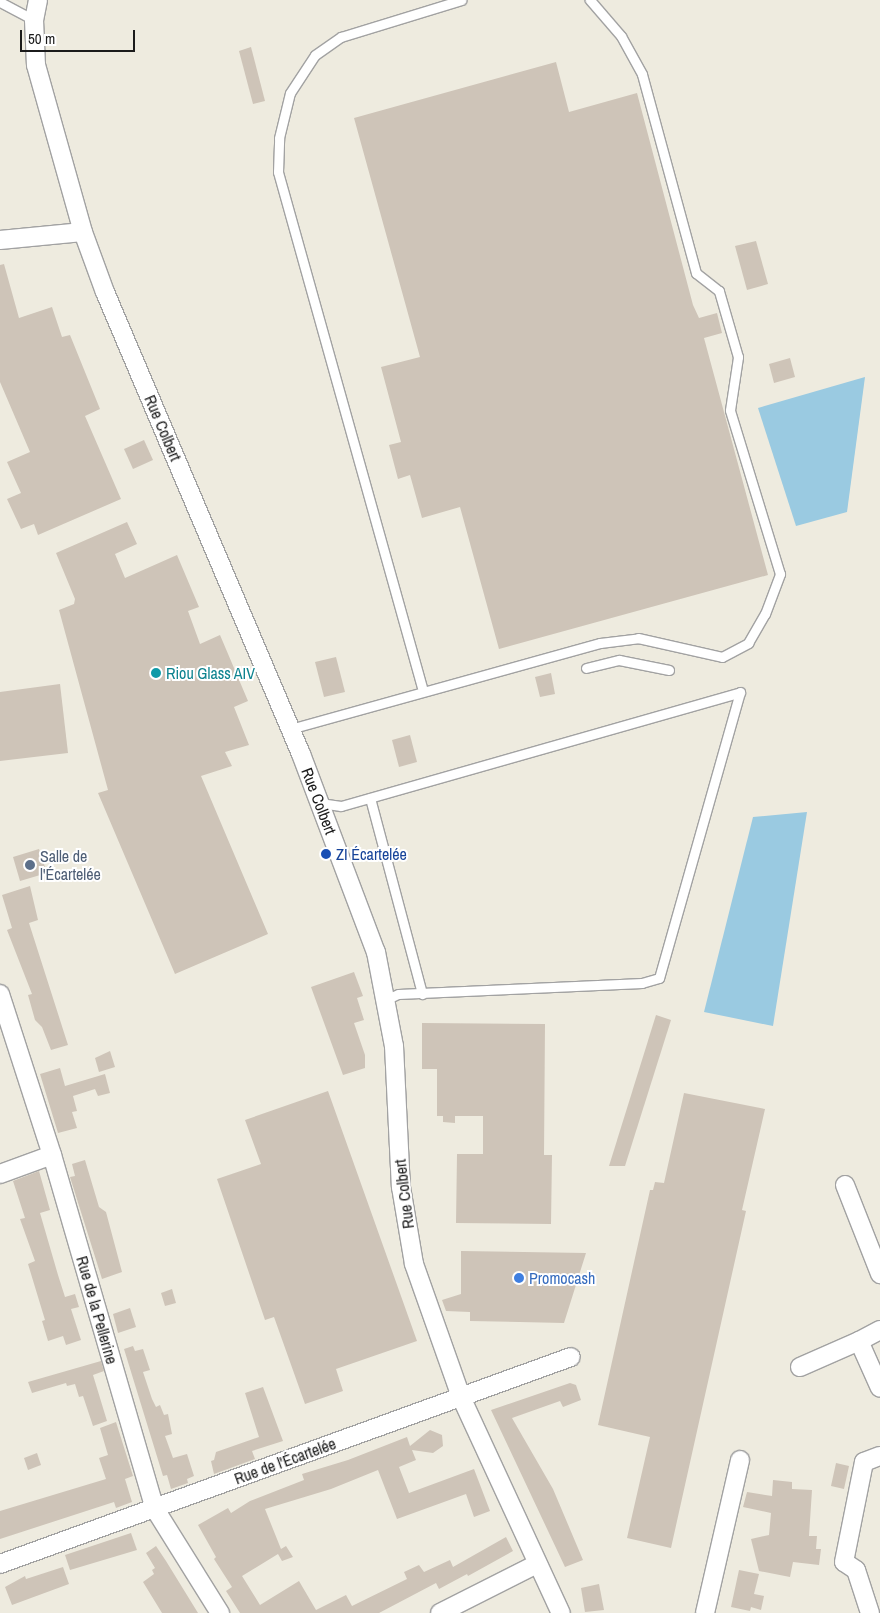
<!DOCTYPE html>
<meta charset="utf-8">
<style>
body{margin:0}
#map{position:relative;width:880px;height:1613px;overflow:hidden;background:#eeebdf;font-family:"Archivo Narrow",sans-serif}
div>[style]{position:absolute}
[style*='--x']{left:calc(var(--x)*1px);top:calc(var(--y)*1px);width:calc(var(--w)*1px);rotate:calc(var(--a)*1deg)}
.water>*{inset:0;background:#9acae1}
.building>*{inset:0;background:#cec4b8}
.roads{filter:drop-shadow(1px 0 #a2a2a2) drop-shadow(-1px 0 #a2a2a2) drop-shadow(0 1px #a2a2a2) drop-shadow(0 -1px #a2a2a2)}
.service>*{height:9px;margin:-4.5px;padding:0 4.5px;transform-origin:4.5px;border-radius:4.5px;background:#fff}
.minor>*{height:18px;margin:-9px;padding:0 9px;transform-origin:9px;border-radius:9px;background:#fff}
.dots>*{width:14px;height:14px;translate:-50% -50%;box-sizing:border-box;border:2px solid #fff;border-radius:50%}
span{translate:-50% -50%;white-space:nowrap;text-align:center;line-height:1.15;-webkit-text-stroke:4px #fff;paint-order:stroke}
.street-label{font-size:16px;color:#1b1b1b}
.culture-label{font-size:16px;color:#0d838f}
.left{translate:0 -50%;text-align:left}
.transit-label{font-size:16px;color:#164399}
.service-label{font-size:16px;color:#4e5e75}
.shop-label{font-size:16px;color:#366cbe}
.scale{position:absolute;left:20px;top:30px;width:115px;height:22px;box-sizing:border-box;border:2px solid #1b1b1b;border-top:0;padding-left:6px;font-size:15px;line-height:18px;white-space:nowrap;color:#1b1b1b;-webkit-text-stroke:4px #fff;paint-order:stroke}
</style>
<div id="map">
<div class="water">
<div style="clip-path:polygon(865px 377px,847px 512px,796px 526px,758px 408px)"></div>
<div style="clip-path:polygon(807px 812px,773px 1026px,704px 1012px,753px 817px)"></div>
</div>
<div class="building">
<div style="clip-path:polygon(251px 47px,265px 101px,253px 104px,239px 51px)"></div>
<div style="clip-path:polygon(556px 62px,569px 112px,637px 93px,693px 305px,699px 318px,717px 313px,722px 333px,704px 338px,768px 575px,499px 649px,460px 507px,422px 518px,410px 475px,398px 479px,389px 445px,401px 442px,381px 367px,420px 357px,354px 118px)"></div>
<div style="clip-path:polygon(756px 241px,768px 284px,747px 290px,735px 246px)"></div>
<div style="clip-path:polygon(4px 264px,19px 318px,52px 307px,62px 337px,70px 335px,100px 409px,85px 416px,121px 499px,38px 535px,34px 524px,21px 529px,7px 499px,21px 493px,7px 462px,30px 452px,0 382px,0 265px)"></div>
<div style="clip-path:polygon(790px 358px,795px 377px,774px 383px,769px 364px)"></div>
<div style="clip-path:polygon(144px 440px,153px 460px,133px 469px,124px 449px)"></div>
<div style="clip-path:polygon(127px 522px,137px 544px,115px 554px,125px 578px,177px 555px,199px 607px,188px 611px,200px 644px,220px 635px,248px 701px,234px 707px,249px 745px,225px 752px,232px 766px,201px 776px,268px 934px,175px 974px,98px 793px,108px 790px,59px 610px,74px 604px,75px 599px,56px 553px)"></div>
<div style="clip-path:polygon(336px 657px,345px 692px,324px 697px,315px 662px)"></div>
<div style="clip-path:polygon(551px 673px,555px 694px,540px 697px,535px 677px)"></div>
<div style="clip-path:polygon(60px 684px,68px 753px,0 761px,0 692px)"></div>
<div style="clip-path:polygon(410px 735px,417px 762px,399px 767px,392px 740px)"></div>
<div style="clip-path:polygon(39px 849px,47px 873px,20px 881px,13px 857px)"></div>
<div style="clip-path:polygon(30px 886px,38px 920px,29px 923px,68px 1045px,51px 1050px,42px 1027px,35px 1020px,28px 995px,32px 994px,7px 930px,12px 928px,2px 895px)"></div>
<div style="clip-path:polygon(354px 972px,363px 996px,357px 998px,364px 1020px,354px 1023px,365px 1055px,365px 1068px,343px 1075px,311px 987px)"></div>
<div style="clip-path:polygon(656px 1015px,671px 1020px,625px 1166px,609px 1166px)"></div>
<div style="clip-path:polygon(422px 1023px,545px 1024px,544px 1155px,552px 1155px,551px 1224px,456px 1223px,457px 1154px,483px 1154px,483px 1116px,455px 1116px,455px 1123px,443px 1122px,443px 1116px,437px 1116px,437px 1069px,422px 1069px)"></div>
<div style="clip-path:polygon(110px 1051px,115px 1067px,99px 1072px,95px 1058px)"></div>
<div style="clip-path:polygon(60px 1068px,65px 1086px,105px 1074px,110px 1093px,98px 1096px,95px 1089px,73px 1096px,77px 1111px,72px 1112px,77px 1128px,58px 1133px,40px 1074px)"></div>
<div style="clip-path:polygon(328px 1091px,417px 1341px,336px 1369px,343px 1391px,305px 1404px,274px 1317px,265px 1320px,217px 1179px,261px 1164px,245px 1120px)"></div>
<div style="clip-path:polygon(684px 1093px,765px 1109px,742px 1210px,746px 1211px,671px 1548px,627px 1538px,650px 1437px,598px 1425px,650px 1190px,653px 1190px,655px 1182px,664px 1183px)"></div>
<div style="clip-path:polygon(85px 1160px,99px 1207px,106px 1212px,122px 1272px,102px 1279px,70px 1177px,75px 1176px,72px 1164px)"></div>
<div style="clip-path:polygon(39px 1171px,50px 1210px,40px 1213px,58px 1275px,65px 1297px,75px 1294px,79px 1307px,71px 1309px,81px 1340px,66px 1345px,63px 1336px,48px 1341px,42px 1321px,45px 1320px,28px 1264px,35px 1261px,20px 1219px,25px 1218px,13px 1181px)"></div>
<div style="clip-path:polygon(461px 1251px,586px 1253px,564px 1323px,470px 1321px,470px 1312px,446px 1311px,442px 1300px,461px 1294px)"></div>
<div style="clip-path:polygon(172px 1289px,176px 1303px,165px 1306px,161px 1293px)"></div>
<div style="clip-path:polygon(130px 1308px,136px 1327px,118px 1333px,113px 1314px)"></div>
<div style="clip-path:polygon(133px 1346px,135px 1351px,143px 1349px,150px 1370px,143px 1372px,152px 1399px,156px 1407px,160px 1405px,164px 1415px,168px 1414px,172px 1434px,165px 1436px,173px 1458px,187px 1454px,194px 1476px,187px 1479px,188px 1483px,171px 1489px,167px 1475px,163px 1476px,124px 1349px)"></div>
<div style="clip-path:polygon(101px 1361px,104px 1371px,93px 1375px,107px 1421px,93px 1426px,83px 1396px,79px 1397px,75px 1384px,67px 1386px,66px 1383px,32px 1393px,28px 1382px)"></div>
<div style="clip-path:polygon(570px 1383px,576px 1385px,581px 1400px,563px 1407px,560px 1401px,512px 1418px,553px 1489px,583px 1560px,565px 1567px,491px 1410px)"></div>
<div style="clip-path:polygon(263px 1387px,283px 1441px,252px 1451px,255px 1459px,214px 1474px,211px 1461px,214px 1460px,216px 1452px,259px 1437px,245px 1393px)"></div>
<div style="clip-path:polygon(116px 1422px,133px 1476px,125px 1479px,132px 1502px,116px 1508px,114px 1502px,0 1539px,0 1511px,106px 1479px,99px 1458px,108px 1455px,100px 1428px)"></div>
<div style="clip-path:polygon(430px 1430px,442px 1435px,443px 1446px,433px 1453px,412px 1450px,416px 1460px,399px 1467px,409px 1493px,474px 1469px,490px 1511px,474px 1517px,466px 1494px,397px 1519px,378px 1470px,331px 1489px,265px 1509px,281px 1549px,286px 1546px,293px 1557px,282px 1561px,278px 1554px,242px 1576px,260px 1605px,299px 1581px,316px 1610px,346px 1595px,352px 1606px,407px 1579px,404px 1572px,419px 1565px,424px 1572px,450px 1560px,453px 1567px,506px 1537px,513px 1551px,468px 1576px,467px 1574px,439px 1589px,436px 1583px,379px 1613px,240px 1613px,226px 1591px,232px 1587px,214px 1559px,216px 1557px,198px 1525px,228px 1508px,231px 1513px,250px 1501px,304px 1480px,302px 1474px,348px 1460px,407px 1437px,410px 1446px)"></div>
<div style="clip-path:polygon(37px 1453px,41px 1465px,28px 1470px,24px 1458px)"></div>
<div style="clip-path:polygon(836px 1463px,849px 1466px,844px 1489px,831px 1486px)"></div>
<div style="clip-path:polygon(773px 1480px,792px 1482px,792px 1489px,812px 1490px,809px 1536px,817px 1536px,816px 1549px,821px 1549px,819px 1565px,793px 1562px,790px 1577px,759px 1571px,751px 1539px,769px 1535px,771px 1513px,743px 1507px,747px 1492px,772px 1496px)"></div>
<div style="clip-path:polygon(131px 1533px,137px 1550px,70px 1570px,65px 1555px)"></div>
<div style="clip-path:polygon(156px 1546px,166px 1561px,198px 1613px,162px 1613px,143px 1582px,154px 1574px,152px 1570px,155px 1568px,146px 1553px)"></div>
<div style="clip-path:polygon(63px 1567px,69px 1584px,12px 1605px,5px 1587px,25px 1576px,26px 1579px)"></div>
<div style="clip-path:polygon(739px 1570px,759px 1574px,754px 1594px,764px 1596px,761px 1610px,751px 1607px,750px 1611px,731px 1607px)"></div>
<div style="clip-path:polygon(599px 1584px,604px 1610px,585px 1612px,581px 1588px)"></div>
</div>
<div class="roads">
<div class="service">
<div style="--x:0;--y:2;--w:38;--a:28"></div>
<div style="--x:586;--y:668;--w:34;--a:-14"></div>
<div style="--x:619;--y:660;--w:51;--a:11.3"></div>
<div style="--x:423;--y:691;--w:539;--a:-105.61"></div>
<div style="--x:278;--y:172;--w:34;--a:-88"></div>
<div style="--x:279;--y:138;--w:46;--a:-76.3"></div>
<div style="--x:290;--y:93;--w:45;--a:-56.7"></div>
<div style="--x:315;--y:55;--w:32;--a:-35"></div>
<div style="--x:341;--y:37;--w:126;--a:-17.1"></div>
<div style="--x:290;--y:729;--w:322;--a:-15.5"></div>
<div style="--x:600;--y:643;--w:38;--a:-7"></div>
<div style="--x:638;--y:638;--w:86;--a:12.7"></div>
<div style="--x:722;--y:657;--w:30;--a:-28"></div>
<div style="--x:748;--y:643;--w:34;--a:-60"></div>
<div style="--x:765;--y:614;--w:43;--a:-69.4"></div>
<div style="--x:780;--y:574;--w:171;--a:-107"></div>
<div style="--x:730;--y:410;--w:54;--a:-81.4"></div>
<div style="--x:738;--y:357;--w:69;--a:-106.1"></div>
<div style="--x:719;--y:291;--w:29;--a:-142"></div>
<div style="--x:696;--y:273;--w:206;--a:-105.2"></div>
<div style="--x:642;--y:74;--w:43;--a:-118.9"></div>
<div style="--x:621;--y:36;--w:48;--a:-130.7"></div>
<div style="--x:370;--y:798;--w:203;--a:75.1"></div>
<div style="--x:320;--y:803;--w:21;--a:8"></div>
<div style="--x:341;--y:806;--w:415;--a:-15.9"></div>
<div style="--x:740;--y:692;--w:297;--a:105.8"></div>
<div style="--x:659;--y:978;--w:18;--a:164"></div>
<div style="--x:642;--y:983;--w:244;--a:177.4"></div>
<div style="--x:398;--y:994;--w:14;--a:155"></div>
</div>
<div class="minor">
<div style="--x:38;--y:0;--w:20;--a:101"></div>
<div style="--x:34;--y:20;--w:45;--a:87.5"></div>
<div style="--x:36;--y:65;--w:173;--a:74.3"></div>
<div style="--x:83;--y:232;--w:64;--a:69.9"></div>
<div style="--x:105;--y:292;--w:502;--a:67.01"></div>
<div style="--x:301;--y:754;--w:212;--a:69.3"></div>
<div style="--x:376;--y:952;--w:96;--a:79.2"></div>
<div style="--x:394;--y:1046;--w:141;--a:87.2"></div>
<div style="--x:401;--y:1187;--w:78;--a:80.4"></div>
<div style="--x:414;--y:1264;--w:141;--a:70.5"></div>
<div style="--x:461;--y:1397;--w:238;--a:65.2"></div>
<div style="--x:0;--y:240;--w:83;--a:-5.5"></div>
<div style="--x:0;--y:994;--w:169;--a:72.1"></div>
<div style="--x:52;--y:1155;--w:369;--a:73.8"></div>
<div style="--x:155;--y:1509;--w:123;--a:58"></div>
<div style="--x:0;--y:1174;--w:55;--a:-20.1"></div>
<div style="--x:845;--y:1185;--w:96;--a:68.5"></div>
<div style="--x:880;--y:1330;--w:24;--a:152"></div>
<div style="--x:859;--y:1341;--w:51;--a:65.9"></div>
<div style="--x:800;--y:1367;--w:64;--a:-23.8"></div>
<div style="--x:0;--y:1564;--w:607;--a:-19.93"></div>
<div style="--x:440;--y:1613;--w:109;--a:-26.8"></div>
<div style="--x:705;--y:1613;--w:157;--a:-77.1"></div>
<div style="--x:870;--y:1613;--w:45;--a:-108"></div>
<div style="--x:856;--y:1570;--w:14;--a:-146"></div>
<div style="--x:844;--y:1562;--w:102;--a:-78.7"></div>
<div style="--x:864;--y:1462;--w:17;--a:-21"></div>
</div>
</div>
<div class="dots">
<div style="left:156px;top:673px;background:#0f9aa8"></div>
<div style="left:326px;top:854px;background:#1a4fb4"></div>
<div style="left:30px;top:865px;background:#5c6f8a"></div>
<div style="left:519px;top:1278px;background:#3f7fe0"></div>
</div>
<div class="street-label">
<span style="left:163px;top:428px;rotate:67deg">Rue Colbert</span>
<span style="left:319px;top:801px;rotate:69deg">Rue Colbert</span>
<span style="left:404px;top:1194px;rotate:-97deg">Rue Colbert</span>
<span style="left:97px;top:1310px;rotate:74deg">Rue de la Pellerine</span>
<span style="left:285px;top:1461px;rotate:-20deg">Rue de l'Écartelée</span>
</div>
<div class="culture-label">
<span class="left" style="left:166px;top:673px">Riou Glass AIV</span>
</div>
<div class="transit-label">
<span class="left" style="left:336px;top:854px">ZI Écartelée</span>
</div>
<div class="service-label">
<span class="left" style="left:40px;top:865px">Salle de<br>l'Écartelée</span>
</div>
<div class="shop-label">
<span class="left" style="left:529px;top:1278px">Promocash</span>
</div>
<div class="scale">50 m</div>
</div>
